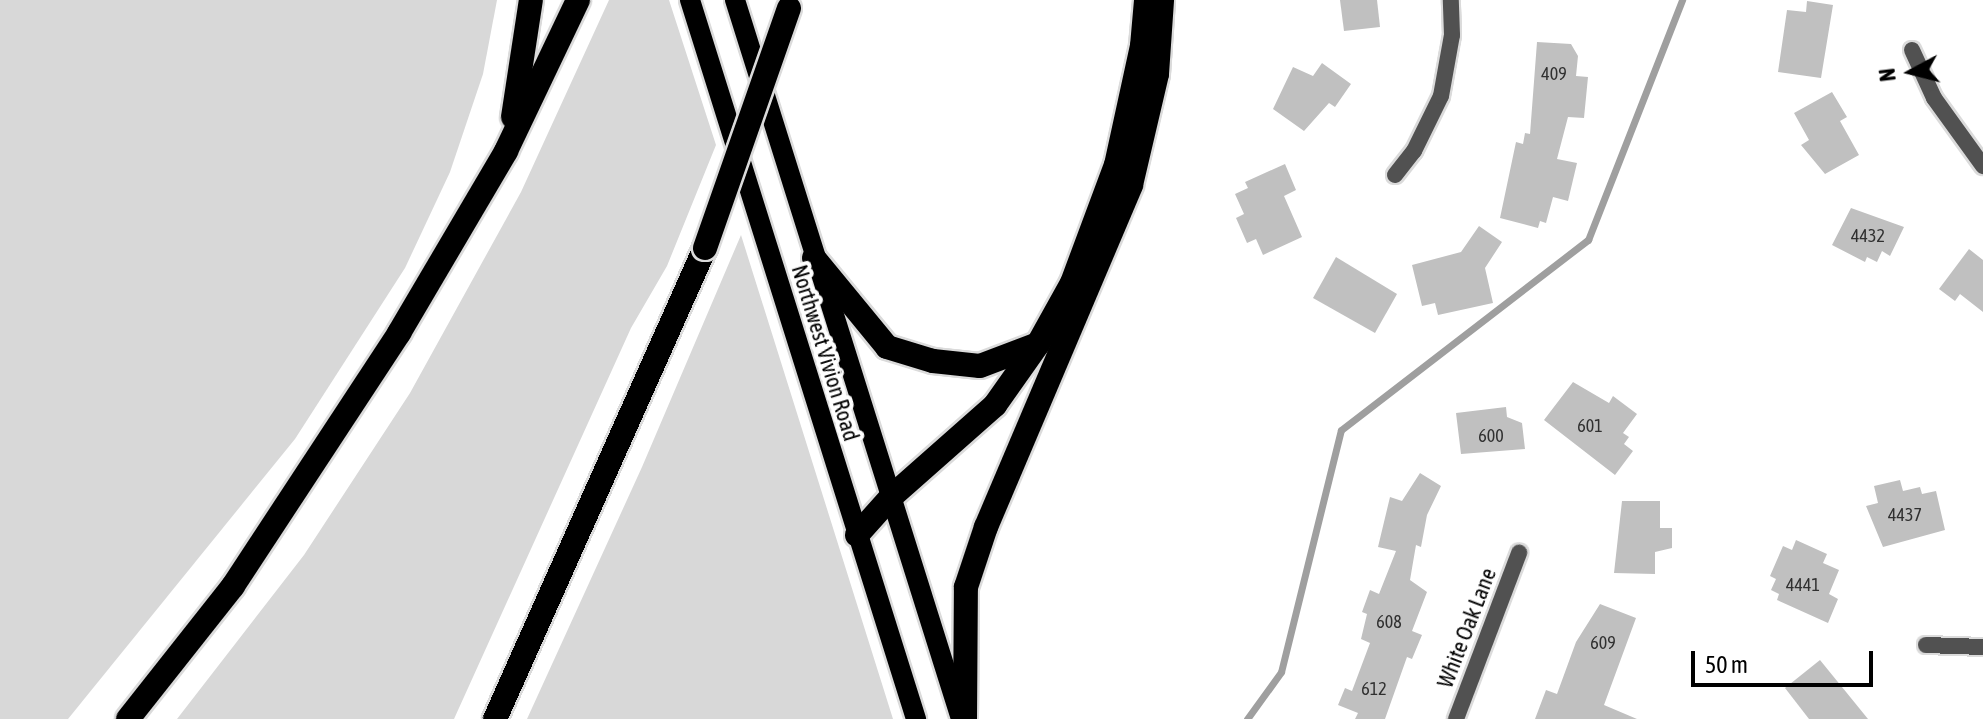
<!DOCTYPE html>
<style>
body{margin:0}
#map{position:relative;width:1983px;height:719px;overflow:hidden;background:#fff;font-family:"Asap Condensed",sans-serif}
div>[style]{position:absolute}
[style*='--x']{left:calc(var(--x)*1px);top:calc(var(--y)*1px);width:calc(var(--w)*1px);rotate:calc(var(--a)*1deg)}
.green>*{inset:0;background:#d8d8d8}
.stream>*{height:7px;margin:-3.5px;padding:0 3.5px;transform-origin:3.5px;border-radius:3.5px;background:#9f9f9f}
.building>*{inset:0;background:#c0c0c0}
.roads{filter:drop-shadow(2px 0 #dbdbdb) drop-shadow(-2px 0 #dbdbdb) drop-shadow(0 2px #dbdbdb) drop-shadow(0 -2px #dbdbdb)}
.street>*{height:16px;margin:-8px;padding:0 8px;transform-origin:8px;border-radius:8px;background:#515151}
.primary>*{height:20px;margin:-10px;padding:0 10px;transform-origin:10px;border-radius:10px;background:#000}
.highway>*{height:24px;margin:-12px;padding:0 12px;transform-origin:12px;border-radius:12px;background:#000}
.bridges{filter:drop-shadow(2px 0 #dbdbdb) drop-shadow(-2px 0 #dbdbdb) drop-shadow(0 2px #dbdbdb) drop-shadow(0 -2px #dbdbdb)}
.highway-bridge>*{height:24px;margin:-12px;padding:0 12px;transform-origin:12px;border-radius:12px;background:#000}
span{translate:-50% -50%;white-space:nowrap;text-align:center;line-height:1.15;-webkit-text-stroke:8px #fff;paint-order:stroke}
.number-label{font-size:18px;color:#303030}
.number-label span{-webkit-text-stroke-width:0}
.street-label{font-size:22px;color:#000}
.north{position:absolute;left:1871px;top:32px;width:80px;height:80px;-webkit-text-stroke:6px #fff;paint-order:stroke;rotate:263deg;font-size:22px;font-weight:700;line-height:32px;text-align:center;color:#000}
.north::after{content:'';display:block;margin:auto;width:28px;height:36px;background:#000;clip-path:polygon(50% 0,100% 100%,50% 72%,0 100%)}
.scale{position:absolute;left:1691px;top:651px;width:182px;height:36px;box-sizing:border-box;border:4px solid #000;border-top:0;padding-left:10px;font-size:24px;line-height:28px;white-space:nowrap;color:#000;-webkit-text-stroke:6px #fff;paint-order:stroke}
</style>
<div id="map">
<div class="green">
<div style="clip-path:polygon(0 0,497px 0,483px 74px,450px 172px,405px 268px,295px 439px,68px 719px,0 719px)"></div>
<div style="clip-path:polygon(609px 0,669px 0,716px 145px,667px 266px,631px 328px,454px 719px,177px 719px,304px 555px,410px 393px,521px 192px)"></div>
<div style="clip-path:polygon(741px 235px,893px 719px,527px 719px,642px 467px)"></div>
</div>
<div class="stream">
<div style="--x:1247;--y:719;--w:58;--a:-54.1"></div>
<div style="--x:1281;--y:672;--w:249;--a:-76.1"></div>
<div style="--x:1341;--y:430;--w:312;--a:-37.6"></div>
<div style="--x:1588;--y:240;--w:258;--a:-68.6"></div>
</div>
<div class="building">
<div style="clip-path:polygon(1340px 0,1377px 0,1380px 27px,1344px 31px)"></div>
<div style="clip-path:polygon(1807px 1px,1833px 5px,1821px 78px,1778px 72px,1787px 10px,1806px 12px)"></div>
<div style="clip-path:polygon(1537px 42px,1571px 44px,1578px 56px,1576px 76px,1588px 77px,1584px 118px,1568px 117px,1557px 159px,1577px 163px,1568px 201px,1553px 197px,1546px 223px,1540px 221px,1538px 228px,1500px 218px,1516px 142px,1523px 144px,1525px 133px,1530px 134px)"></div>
<div style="clip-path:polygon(1322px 63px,1351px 84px,1335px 107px,1329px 103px,1304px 131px,1273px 109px,1293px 67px,1313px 76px)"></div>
<div style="clip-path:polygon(1832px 92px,1847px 117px,1840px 121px,1859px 155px,1825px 174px,1801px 145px,1809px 140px,1794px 113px)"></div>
<div style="clip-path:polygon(1285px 164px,1296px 190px,1284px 196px,1302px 237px,1263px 255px,1256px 239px,1247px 243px,1236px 218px,1244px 214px,1235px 194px,1248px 188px,1245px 182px)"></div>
<div style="clip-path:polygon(1851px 208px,1904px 227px,1890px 256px,1882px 251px,1877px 262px,1867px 257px,1865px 262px,1832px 245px)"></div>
<div style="clip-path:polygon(1479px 226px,1502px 242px,1485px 268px,1493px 303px,1438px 315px,1435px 303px,1422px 306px,1412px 265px,1461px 252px)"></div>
<div style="clip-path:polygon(1969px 249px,1983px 260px,1983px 312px,1960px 294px,1955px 301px,1939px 289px)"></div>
<div style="clip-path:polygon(1336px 257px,1397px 294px,1375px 333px,1313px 298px)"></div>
<div style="clip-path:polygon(1573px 382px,1609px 403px,1613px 396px,1637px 414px,1623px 433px,1629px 437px,1624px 444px,1633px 451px,1615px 475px,1544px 420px)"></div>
<div style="clip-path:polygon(1506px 407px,1507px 417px,1522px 423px,1525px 449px,1461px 454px,1456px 413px)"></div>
<div style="clip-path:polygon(1420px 473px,1441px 486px,1427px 515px,1421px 547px,1416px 545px,1410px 580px,1427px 592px,1412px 631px,1422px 635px,1412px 659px,1407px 657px,1385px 719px,1355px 719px,1358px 713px,1338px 705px,1345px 688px,1352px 691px,1370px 643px,1361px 639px,1367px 614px,1362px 612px,1370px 590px,1379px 594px,1396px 551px,1378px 547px,1390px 497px,1402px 501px)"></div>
<div style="clip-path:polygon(1900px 480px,1903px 491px,1920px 487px,1922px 494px,1936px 491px,1945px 530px,1883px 547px,1866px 506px,1878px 503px,1874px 486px)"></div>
<div style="clip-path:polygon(1622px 501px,1660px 501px,1660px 528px,1672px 528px,1672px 548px,1655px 552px,1655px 574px,1614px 573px)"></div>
<div style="clip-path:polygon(1796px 540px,1827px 554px,1823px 563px,1839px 570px,1829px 594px,1838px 599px,1828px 623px,1777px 600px,1779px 594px,1771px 590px,1776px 579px,1770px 576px,1783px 546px,1792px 550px)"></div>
<div style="clip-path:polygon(1600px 604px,1636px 618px,1604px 705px,1637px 719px,1535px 719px,1546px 690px,1557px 694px,1576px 642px)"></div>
<div style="clip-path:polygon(1820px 660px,1868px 719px,1809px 719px,1785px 688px)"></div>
</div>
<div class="roads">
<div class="street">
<div style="--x:1912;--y:50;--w:53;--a:65.4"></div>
<div style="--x:1934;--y:98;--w:84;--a:54.2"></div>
<div style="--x:1395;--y:175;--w:31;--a:-52"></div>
<div style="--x:1414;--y:151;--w:61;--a:-63.9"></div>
<div style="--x:1441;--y:96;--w:62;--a:-79.8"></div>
<div style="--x:1452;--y:35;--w:35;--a:-92"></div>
<div style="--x:1926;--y:645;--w:57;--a:2"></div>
<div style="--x:1456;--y:719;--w:178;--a:-69.2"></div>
</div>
<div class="primary">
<div style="--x:690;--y:0;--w:754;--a:72.55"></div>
<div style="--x:735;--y:0;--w:754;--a:72.55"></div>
</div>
<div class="highway">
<div style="--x:513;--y:117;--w:118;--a:-81.3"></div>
<div style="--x:814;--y:258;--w:115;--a:50.6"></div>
<div style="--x:887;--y:347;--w:48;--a:16.9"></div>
<div style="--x:933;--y:361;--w:47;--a:6.1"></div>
<div style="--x:980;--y:366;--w:62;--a:-20.8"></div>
<div style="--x:857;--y:535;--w:51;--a:-48.2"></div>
<div style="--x:891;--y:497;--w:139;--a:-41.5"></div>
<div style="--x:995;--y:405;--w:75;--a:-54.8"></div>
<div style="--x:1038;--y:344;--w:70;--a:-60.9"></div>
<div style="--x:1072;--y:283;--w:126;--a:-69.6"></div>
<div style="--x:1116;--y:165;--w:122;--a:-77.7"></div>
<div style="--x:1142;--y:46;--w:46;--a:-85"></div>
<div style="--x:128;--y:719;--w:169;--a:-51.7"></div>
<div style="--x:233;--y:586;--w:303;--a:-56.7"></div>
<div style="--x:399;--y:333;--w:211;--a:-59.5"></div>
<div style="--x:506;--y:151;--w:167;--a:-64.5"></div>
<div style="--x:495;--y:719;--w:516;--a:-65.97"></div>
<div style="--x:965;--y:719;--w:132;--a:-89.6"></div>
<div style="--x:966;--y:587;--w:63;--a:-71.6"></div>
<div style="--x:986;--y:527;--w:371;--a:-67"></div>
<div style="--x:1131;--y:185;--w:114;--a:-76.8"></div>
<div style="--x:1157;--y:74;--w:74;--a:-86.1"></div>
</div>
</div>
<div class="bridges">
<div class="highway-bridge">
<div style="--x:705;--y:248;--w:254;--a:-70.7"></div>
</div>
</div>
<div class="number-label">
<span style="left:1554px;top:74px">409</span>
<span style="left:1868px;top:236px">4432</span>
<span style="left:1590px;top:426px">601</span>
<span style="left:1491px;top:436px">600</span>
<span style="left:1905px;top:515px">4437</span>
<span style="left:1803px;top:585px">4441</span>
<span style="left:1389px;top:622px">608</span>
<span style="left:1603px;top:643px">609</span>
<span style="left:1374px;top:689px">612</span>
</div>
<div class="street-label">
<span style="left:825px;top:353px;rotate:73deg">Northwest Vivion Road</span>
<span style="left:1467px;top:628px;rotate:-69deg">White Oak Lane</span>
</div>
<div class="north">N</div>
<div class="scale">50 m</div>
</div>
